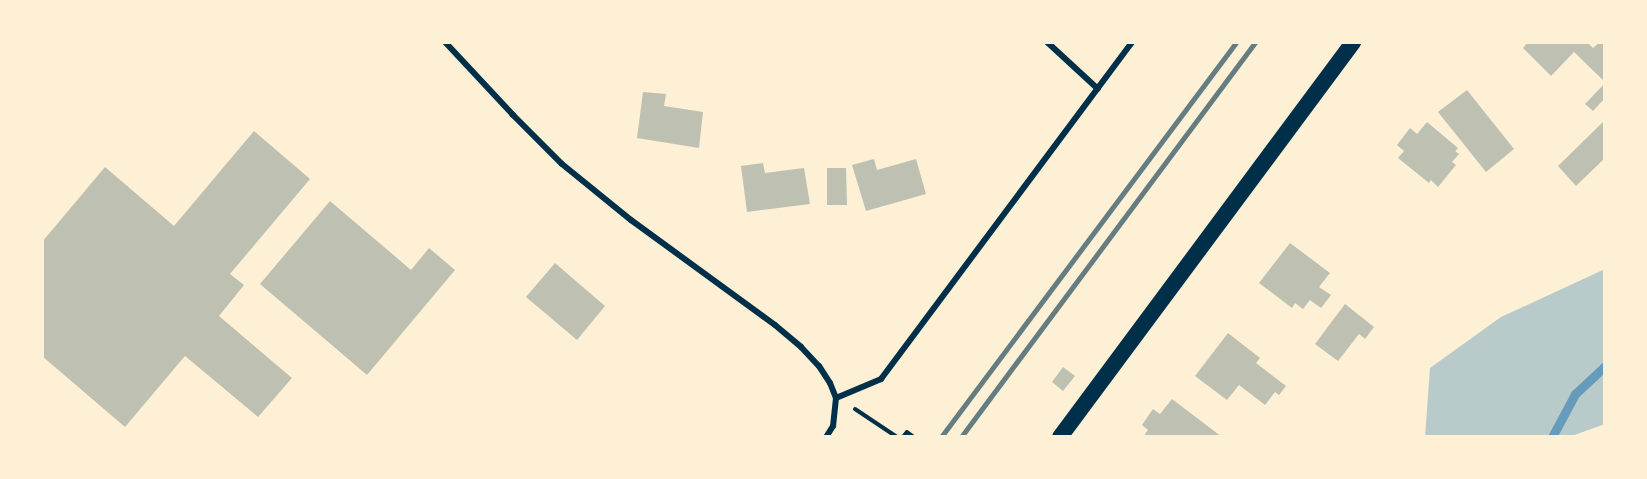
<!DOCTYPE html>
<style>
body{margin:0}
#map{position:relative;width:1647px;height:479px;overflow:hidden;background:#fdf0d5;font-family:Cabin,sans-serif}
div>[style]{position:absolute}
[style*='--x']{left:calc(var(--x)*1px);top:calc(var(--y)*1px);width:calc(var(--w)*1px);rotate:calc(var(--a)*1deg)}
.green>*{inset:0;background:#b9caca}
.stream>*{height:9px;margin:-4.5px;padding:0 4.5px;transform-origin:4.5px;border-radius:4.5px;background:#669bbc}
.building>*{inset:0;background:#bec0b2}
.path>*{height:4px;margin:-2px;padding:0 2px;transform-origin:2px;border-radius:2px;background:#003049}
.minor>*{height:6px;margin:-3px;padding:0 3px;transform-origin:3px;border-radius:3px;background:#003049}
.trunk>*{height:16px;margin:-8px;padding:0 8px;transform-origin:8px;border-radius:8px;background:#003049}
.rail>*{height:4.5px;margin:-2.25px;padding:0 2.25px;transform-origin:2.25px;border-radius:2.25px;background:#657d81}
span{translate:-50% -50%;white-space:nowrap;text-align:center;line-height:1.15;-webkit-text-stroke:4.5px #fdf0d5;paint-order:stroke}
.frame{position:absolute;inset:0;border:44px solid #fdf0d5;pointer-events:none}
</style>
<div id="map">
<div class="green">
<div style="clip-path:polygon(1605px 269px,1605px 424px,1569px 437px,1425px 437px,1430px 368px,1501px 317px)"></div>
</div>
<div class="stream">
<div style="--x:1552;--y:437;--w:49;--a:-61.9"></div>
<div style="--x:1575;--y:394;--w:41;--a:-43"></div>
</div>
<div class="building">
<div style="clip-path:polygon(1528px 42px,1587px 42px,1593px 48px,1600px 42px,1605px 42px,1605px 82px,1574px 52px,1551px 76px,1523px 48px)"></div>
<div style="clip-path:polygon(1605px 83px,1605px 98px,1593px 111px,1585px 104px)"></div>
<div style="clip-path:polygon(1467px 90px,1514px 149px,1486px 172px,1438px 112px)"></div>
<div style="clip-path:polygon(643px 92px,666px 94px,664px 106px,703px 112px,699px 148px,637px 138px)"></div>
<div style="clip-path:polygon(1427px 122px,1458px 148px,1455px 151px,1459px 154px,1452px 162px,1456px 165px,1438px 187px,1431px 180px,1429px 183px,1398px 158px,1404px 151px,1397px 145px,1410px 128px,1417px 134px)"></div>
<div style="clip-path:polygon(1603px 122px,1605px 158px,1576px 186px,1558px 166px)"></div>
<div style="clip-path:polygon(254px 131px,310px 179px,230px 274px,244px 285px,219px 316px,292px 378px,258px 417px,185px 356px,125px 427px,42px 356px,42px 242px,105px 167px,174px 226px)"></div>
<div style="clip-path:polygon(874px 159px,877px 170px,916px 159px,926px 194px,866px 211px,852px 165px)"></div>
<div style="clip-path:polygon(763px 163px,765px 173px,804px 168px,810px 204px,747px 212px,741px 166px)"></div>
<div style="clip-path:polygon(827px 168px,846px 168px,847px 205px,827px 205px)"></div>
<div style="clip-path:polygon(330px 201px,411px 270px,429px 248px,455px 270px,367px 375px,260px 284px)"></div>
<div style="clip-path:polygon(1290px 243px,1330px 273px,1319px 287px,1331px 295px,1321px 308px,1310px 300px,1303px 309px,1295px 303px,1292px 308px,1259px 283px)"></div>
<div style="clip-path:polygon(555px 263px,605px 306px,577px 340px,526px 297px)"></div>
<div style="clip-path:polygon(1345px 304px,1374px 327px,1365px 339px,1359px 334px,1338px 361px,1315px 344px)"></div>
<div style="clip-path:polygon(1228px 333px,1260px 358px,1256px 363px,1286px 386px,1279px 395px,1275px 392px,1265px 405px,1239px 385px,1227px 400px,1195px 376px)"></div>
<div style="clip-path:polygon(1063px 367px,1075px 376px,1063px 391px,1052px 382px)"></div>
<div style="clip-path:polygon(1172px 399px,1222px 437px,1143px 437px,1148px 430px,1142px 425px,1153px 409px,1160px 414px)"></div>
</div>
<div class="path">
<div style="--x:855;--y:409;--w:50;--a:33.7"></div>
<div style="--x:903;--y:437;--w:6;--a:-51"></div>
<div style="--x:907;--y:432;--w:9;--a:36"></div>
</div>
<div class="minor">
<div style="--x:445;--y:42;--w:100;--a:47"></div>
<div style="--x:513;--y:115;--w:69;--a:45"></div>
<div style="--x:562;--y:164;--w:89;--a:39.1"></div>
<div style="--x:631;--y:220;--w:178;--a:36.1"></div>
<div style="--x:775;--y:325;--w:34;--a:40"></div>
<div style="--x:801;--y:347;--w:26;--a:47"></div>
<div style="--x:819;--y:366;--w:20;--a:57"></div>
<div style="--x:830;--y:383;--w:16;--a:68"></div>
<div style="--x:836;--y:398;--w:28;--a:96"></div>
<div style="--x:833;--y:426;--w:13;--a:122"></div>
<div style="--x:1047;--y:42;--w:69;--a:42.7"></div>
<div style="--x:836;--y:398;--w:49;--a:-22.9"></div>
<div style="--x:881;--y:379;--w:420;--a:-53.3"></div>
</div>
<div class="trunk">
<div style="--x:1060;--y:437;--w:492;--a:-53.4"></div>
</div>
<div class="rail">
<div style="--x:941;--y:437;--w:493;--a:-53.2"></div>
<div style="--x:961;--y:437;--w:492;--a:-53.3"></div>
</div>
<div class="frame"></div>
</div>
